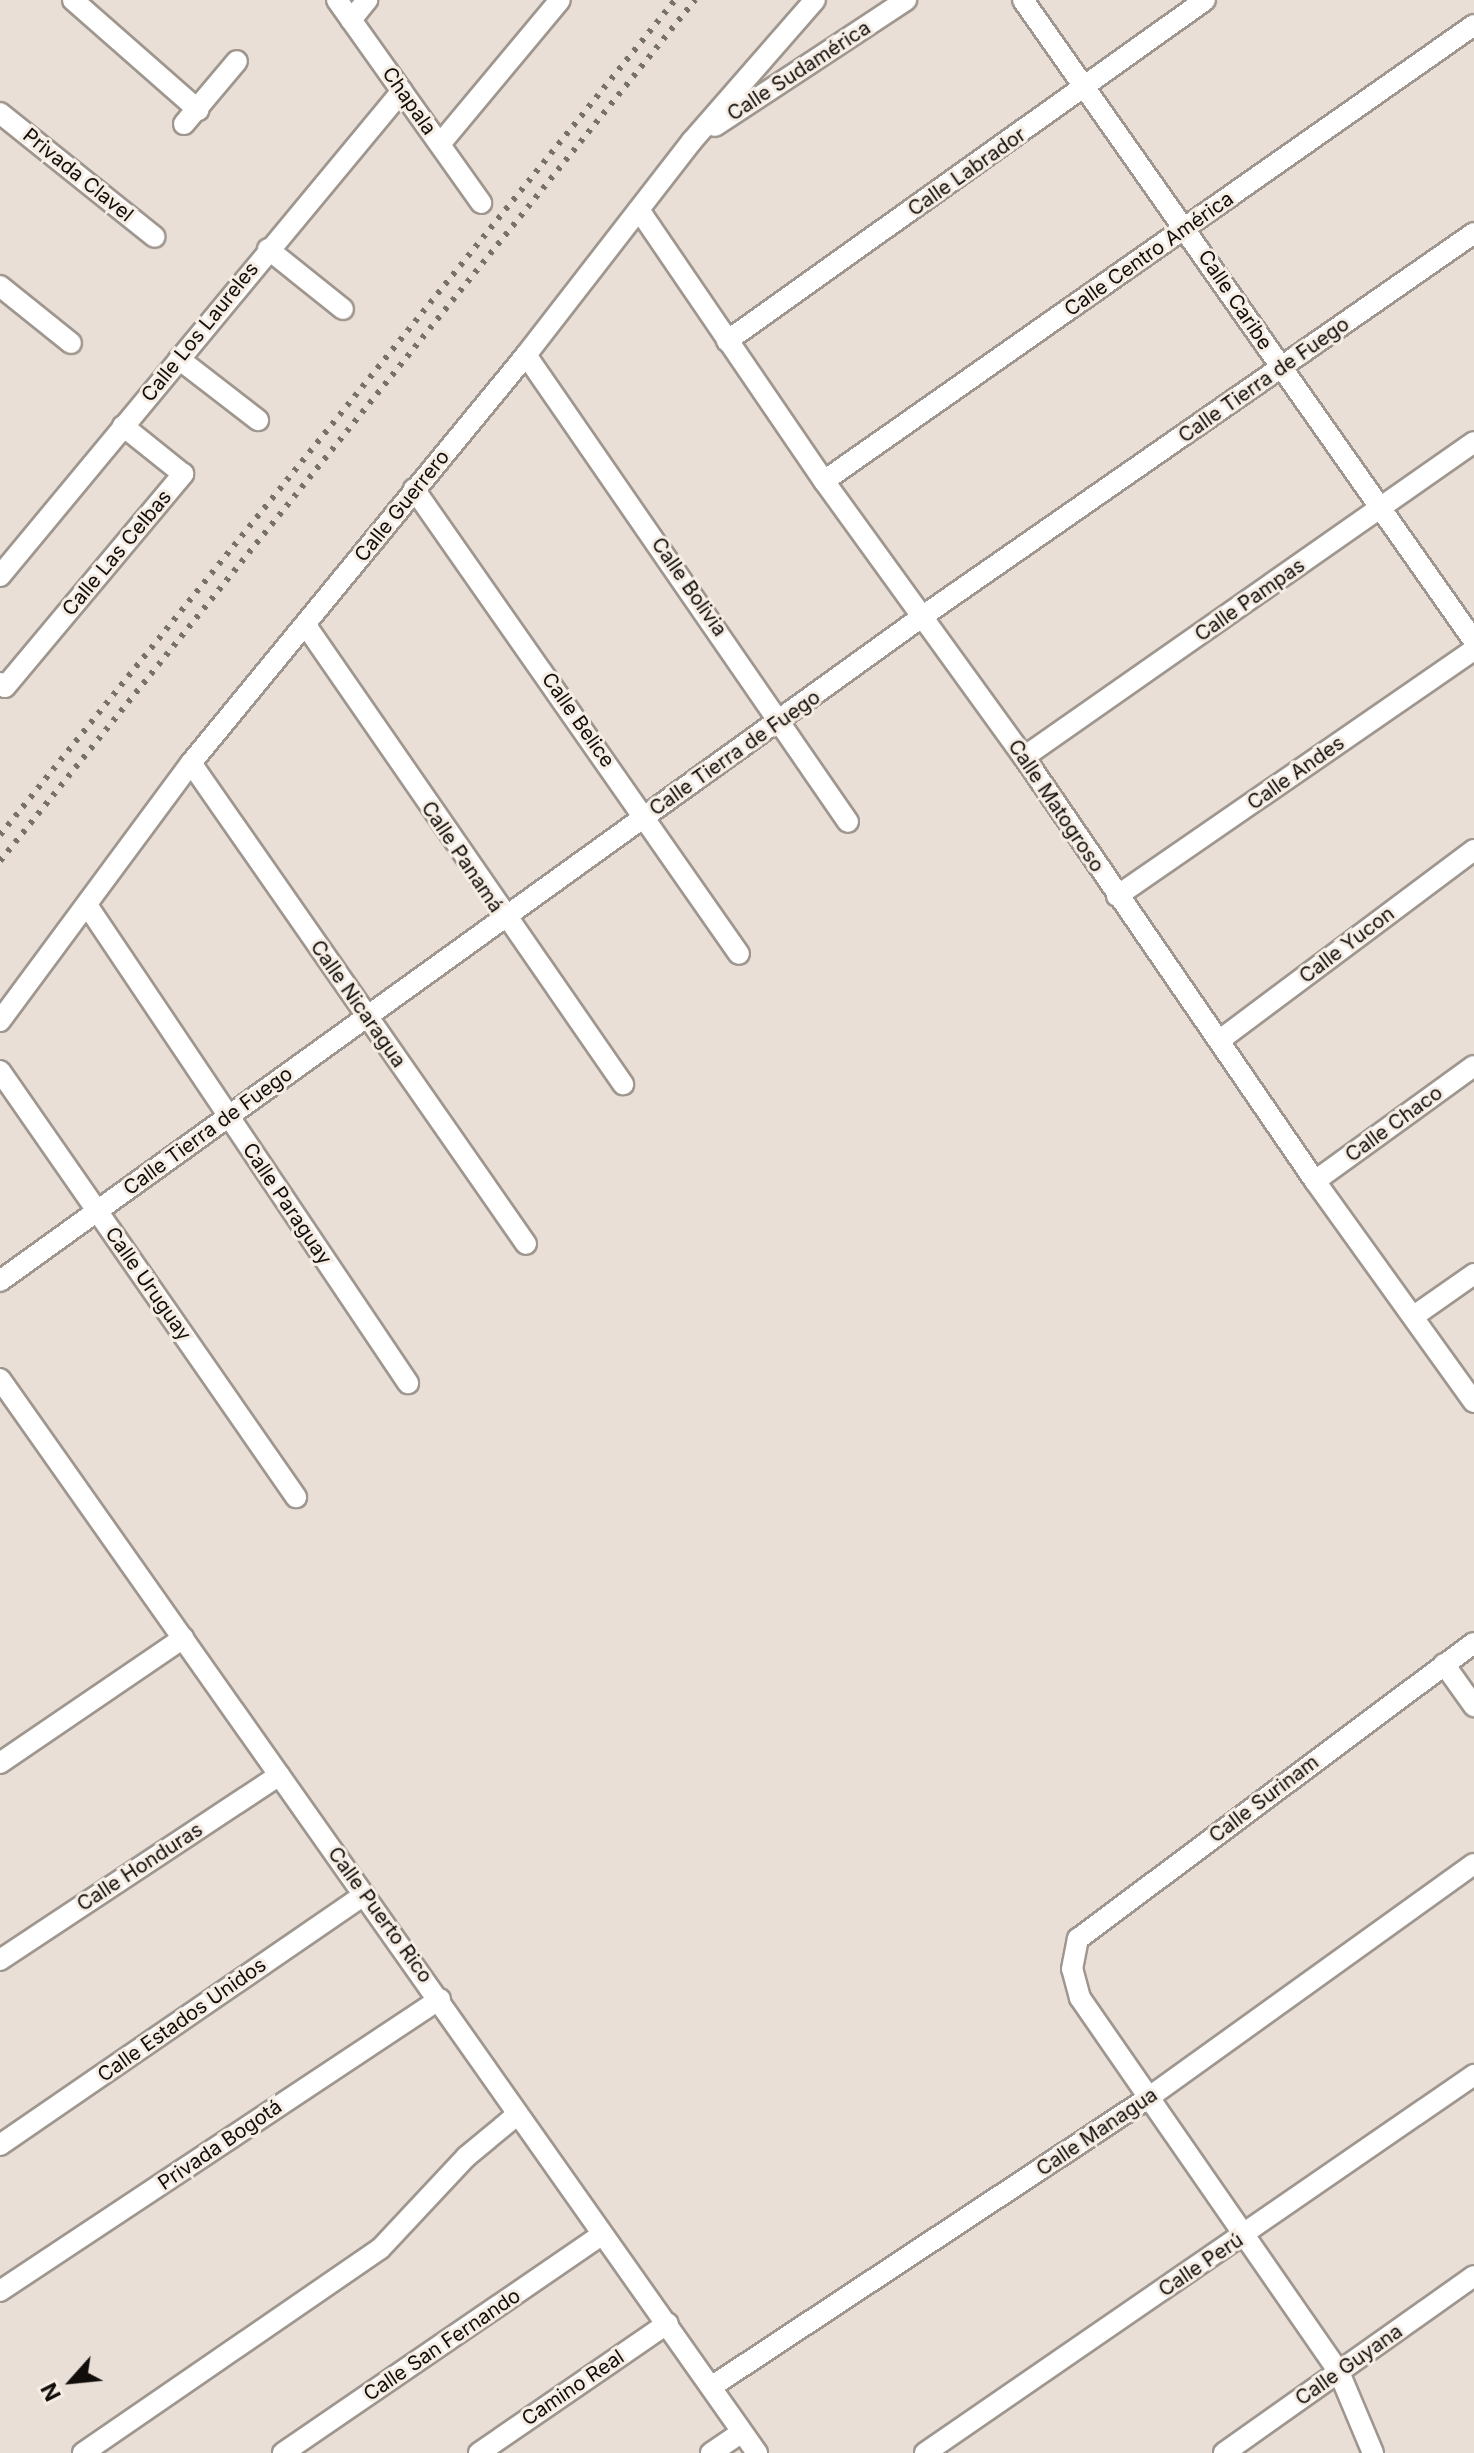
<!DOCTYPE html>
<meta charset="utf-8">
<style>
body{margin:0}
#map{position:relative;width:1474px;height:2453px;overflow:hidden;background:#e9dfd7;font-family:Inter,sans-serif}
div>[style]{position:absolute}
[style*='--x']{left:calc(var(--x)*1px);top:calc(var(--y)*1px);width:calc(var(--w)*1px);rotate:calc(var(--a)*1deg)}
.roads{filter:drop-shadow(2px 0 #9f978f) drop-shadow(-2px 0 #9f978f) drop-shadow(0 2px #9f978f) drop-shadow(0 -2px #9f978f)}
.minor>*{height:20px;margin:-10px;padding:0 10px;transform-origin:10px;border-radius:10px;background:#fff}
.rail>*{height:6px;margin-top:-3px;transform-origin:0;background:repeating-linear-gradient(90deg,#77716b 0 4px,transparent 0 12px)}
span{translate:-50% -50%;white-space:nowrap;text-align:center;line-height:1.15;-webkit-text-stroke:6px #f6ede5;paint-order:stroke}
.street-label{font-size:20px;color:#100d0a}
.north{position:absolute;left:32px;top:2341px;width:80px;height:80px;-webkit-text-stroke:6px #f6ede5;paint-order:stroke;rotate:243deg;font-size:22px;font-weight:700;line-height:32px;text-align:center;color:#100d0a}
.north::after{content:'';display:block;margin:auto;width:28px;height:36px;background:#100d0a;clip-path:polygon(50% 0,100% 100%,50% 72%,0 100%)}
</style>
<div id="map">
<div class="roads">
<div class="minor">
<div style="--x:73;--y:0;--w:167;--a:41.3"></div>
<div style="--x:337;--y:0;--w:249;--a:54.6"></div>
<div style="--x:1023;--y:0;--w:784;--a:54.87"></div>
<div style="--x:351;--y:20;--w:26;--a:-51"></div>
<div style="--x:0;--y:113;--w:198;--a:38.7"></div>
<div style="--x:184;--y:124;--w:82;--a:-49.9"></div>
<div style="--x:715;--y:126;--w:229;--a:-33.4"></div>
<div style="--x:440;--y:144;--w:187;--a:-50.2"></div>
<div style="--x:639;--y:210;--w:328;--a:55.7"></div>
<div style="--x:824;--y:481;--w:341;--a:54.1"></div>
<div style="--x:1024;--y:757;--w:514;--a:55.54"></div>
<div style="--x:1315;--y:1181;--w:272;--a:54.3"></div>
<div style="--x:268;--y:249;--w:96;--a:38.7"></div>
<div style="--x:0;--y:286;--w:91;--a:38.8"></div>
<div style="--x:727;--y:341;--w:587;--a:-35.5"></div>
<div style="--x:526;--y:355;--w:567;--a:55.41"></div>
<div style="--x:179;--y:359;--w:100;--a:37.7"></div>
<div style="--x:824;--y:481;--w:794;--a:-35.05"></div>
<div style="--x:414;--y:489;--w:567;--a:55.05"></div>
<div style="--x:0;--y:576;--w:630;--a:-50.35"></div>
<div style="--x:307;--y:627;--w:556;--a:55.34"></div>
<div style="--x:0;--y:683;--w:6;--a:39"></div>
<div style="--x:5;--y:687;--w:278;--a:-50.1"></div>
<div style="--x:183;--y:474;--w:77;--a:-141.3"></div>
<div style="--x:1024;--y:757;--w:549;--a:-34.99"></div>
<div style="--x:191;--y:763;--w:586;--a:55.14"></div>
<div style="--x:1117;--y:896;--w:434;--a:-34.6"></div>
<div style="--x:87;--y:905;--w:576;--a:56.12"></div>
<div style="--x:0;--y:1021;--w:321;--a:-53.5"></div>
<div style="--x:191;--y:763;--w:528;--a:-50.61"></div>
<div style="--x:526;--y:355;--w:271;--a:-52.2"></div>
<div style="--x:692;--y:141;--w:187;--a:-48.9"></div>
<div style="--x:1220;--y:1040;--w:317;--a:-36.8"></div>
<div style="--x:0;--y:1071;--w:519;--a:55.21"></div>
<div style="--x:1315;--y:1181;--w:196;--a:-35.9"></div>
<div style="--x:0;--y:1281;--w:1138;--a:-35.77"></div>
<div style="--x:923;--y:616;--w:671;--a:-34.8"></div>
<div style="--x:1414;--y:1316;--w:73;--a:-35"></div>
<div style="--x:0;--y:1379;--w:1314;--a:54.82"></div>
<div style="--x:1444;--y:1664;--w:52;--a:54.5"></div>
<div style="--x:0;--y:1763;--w:222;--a:-34.3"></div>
<div style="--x:0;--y:1960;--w:335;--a:-33.5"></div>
<div style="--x:0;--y:2145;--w:442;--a:-34.5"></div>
<div style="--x:0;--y:2291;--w:528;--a:-33.57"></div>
<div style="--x:711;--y:2387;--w:524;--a:-33.48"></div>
<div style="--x:1148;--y:2098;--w:401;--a:-35.7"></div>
<div style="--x:83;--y:2453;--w:360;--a:-34.5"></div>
<div style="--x:380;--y:2249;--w:126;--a:-46.9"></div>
<div style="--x:466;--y:2157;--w:67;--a:-39.6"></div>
<div style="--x:283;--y:2453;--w:384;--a:-34.4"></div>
<div style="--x:479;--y:2453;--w:229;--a:-34.5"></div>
<div style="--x:711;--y:2453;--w:36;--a:-34"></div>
<div style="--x:925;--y:2453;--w:667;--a:-34.55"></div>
<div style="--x:1224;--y:2453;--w:306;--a:-35.3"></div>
<div style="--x:1373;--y:2453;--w:88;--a:-112.8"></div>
<div style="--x:1339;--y:2372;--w:455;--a:-124.7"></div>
<div style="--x:1080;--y:1998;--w:30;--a:-105"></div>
<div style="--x:1072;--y:1969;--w:31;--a:-79"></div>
<div style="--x:1078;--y:1939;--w:494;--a:-36.8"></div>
</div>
</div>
<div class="rail">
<div style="--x:0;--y:835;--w:1074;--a:-51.05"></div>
<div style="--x:0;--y:861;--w:1107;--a:-51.09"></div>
</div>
<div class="street-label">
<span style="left:799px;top:71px;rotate:-33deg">Calle Sudamérica</span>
<span style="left:409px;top:101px;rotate:55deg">Chapala</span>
<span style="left:967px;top:172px;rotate:-35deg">Calle Labrador</span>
<span style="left:78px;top:175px;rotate:39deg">Privada Clavel</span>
<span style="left:1149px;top:254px;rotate:-35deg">Calle Centro América</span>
<span style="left:1235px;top:300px;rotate:56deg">Calle Caribe</span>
<span style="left:200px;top:332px;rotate:-51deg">Calle Los Laureles</span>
<span style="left:1264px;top:380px;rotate:-35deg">Calle Tierra de Fuego</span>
<span style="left:402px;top:506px;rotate:-51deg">Calle Guerrero</span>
<span style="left:117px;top:553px;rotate:-50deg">Calle Las Celbas</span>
<span style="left:689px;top:587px;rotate:55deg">Calle Bolivia</span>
<span style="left:1250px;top:600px;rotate:-35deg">Calle Pampas</span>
<span style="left:578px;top:720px;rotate:55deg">Calle Belice</span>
<span style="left:735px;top:753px;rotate:-35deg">Calle Tierra de Fuego</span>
<span style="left:1296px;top:773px;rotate:-35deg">Calle Andes</span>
<span style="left:1056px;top:806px;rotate:56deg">Calle Matogroso</span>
<span style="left:462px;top:857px;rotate:56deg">Calle Panamá</span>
<span style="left:1347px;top:945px;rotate:-37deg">Calle Yucon</span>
<span style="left:358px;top:1004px;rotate:55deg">Calle Nicaragua</span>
<span style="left:1394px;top:1124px;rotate:-36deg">Calle Chaco</span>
<span style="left:208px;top:1131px;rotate:-36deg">Calle Tierra de Fuego</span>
<span style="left:287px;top:1204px;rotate:56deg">Calle Paraguay</span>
<span style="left:148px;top:1284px;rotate:55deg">Calle Uruguay</span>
<span style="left:1264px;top:1799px;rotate:-37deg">Calle Surinam</span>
<span style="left:140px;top:1867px;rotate:-33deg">Calle Honduras</span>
<span style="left:380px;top:1915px;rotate:54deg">Calle Puerto Rico</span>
<span style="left:182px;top:2020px;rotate:-35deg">Calle Estados Unidos</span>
<span style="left:1097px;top:2132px;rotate:-34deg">Calle Managua</span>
<span style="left:220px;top:2145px;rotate:-34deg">Privada Bogotá</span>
<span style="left:1201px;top:2265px;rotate:-34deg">Calle Perú</span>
<span style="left:442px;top:2345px;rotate:-34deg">Calle San Fernando</span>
<span style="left:1349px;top:2365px;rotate:-35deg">Calle Guyana</span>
<span style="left:573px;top:2388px;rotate:-34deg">Camino Real</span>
</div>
<div class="north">N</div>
</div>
